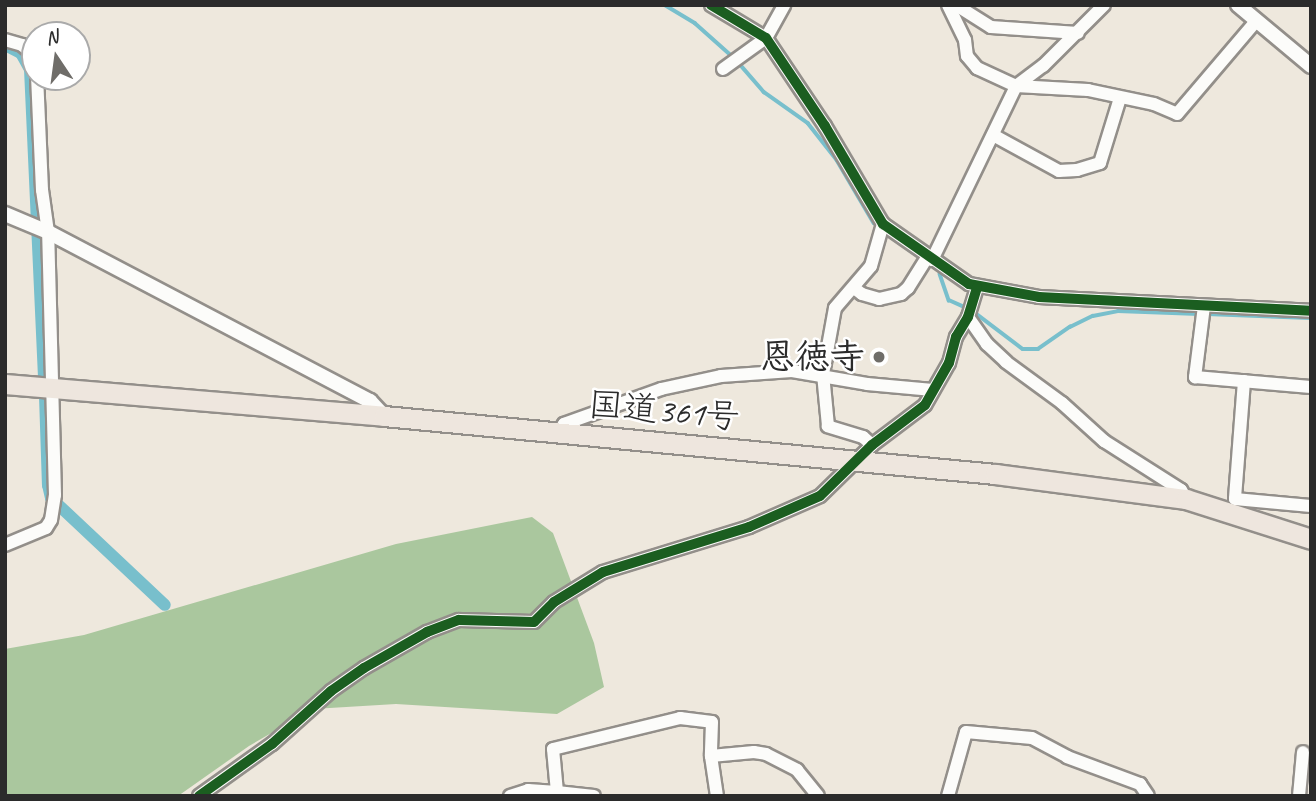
<!DOCTYPE html>
<meta charset="utf-8">
<style>
body{margin:0}
#map{position:relative;width:1316px;height:801px;overflow:hidden;background:#eee8dd;font-family:Caveat,"Klee One",sans-serif}
div>[style]{position:absolute}
[style*='--x']{left:calc(var(--x)*1px);top:calc(var(--y)*1px);width:calc(var(--w)*1px);rotate:calc(var(--a)*1deg)}
.forest>*{inset:0;background:#aac79e}
.stream>*{height:3.5px;margin:-1.75px;padding:0 1.75px;transform-origin:1.75px;border-radius:1.75px;background:#78bfcc}
.canal>*{height:12px;margin:-6px;padding:0 6px;transform-origin:6px;border-radius:6px;background:#78bfcc}
.roads{filter:drop-shadow(2px 0 #938f8a) drop-shadow(-2px 0 #938f8a) drop-shadow(0 2px #938f8a) drop-shadow(0 -2px #938f8a)}
.minor>*{height:12px;margin:-6px;padding:0 6px;transform-origin:6px;border-radius:6px;background:#fcfcfa}
.tertiary>*{height:14px;margin:-7px;padding:0 7px;transform-origin:7px;border-radius:7px;background:#fcfcfa}
.trunk>*{height:19px;margin:-9.5px;padding:0 9.5px;transform-origin:9.5px;border-radius:9.5px;background:#eee6de}
.cycleway>*{height:10px;margin:-5px;padding:0 5px;transform-origin:5px;border-radius:5px;background:#1b5e20}
.dots>*{width:19px;height:19px;translate:-50% -50%;box-sizing:border-box;border:4px solid #fff;border-radius:50%}
span{translate:-50% -50%;white-space:nowrap;text-align:center;line-height:1.15;-webkit-text-stroke:5px #fff;paint-order:stroke}
.poi-label{font-size:35px;color:#2b2b2b;font-weight:700}
.right{translate:-100% -50%;text-align:right}
.street-label{font-size:35px;color:#2b2b2b}
.frame{position:absolute;inset:0;border:7px solid #2b2b2b;pointer-events:none}
.north{position:absolute;left:21px;top:21px;width:70px;height:70px;box-sizing:border-box;background:#fff;border:2px solid #aaa;border-radius:50%;rotate:347deg;font-size:19px;font-weight:700;line-height:28px;text-align:center;color:#2b2b2b}
.north::after{content:'';display:block;margin:auto;width:24px;height:32px;background:#6f6d69;clip-path:polygon(50% 0,100% 100%,50% 72%,0 100%)}
</style>
<div id="map">
<div class="forest">
<div style="clip-path:polygon(532px 517px,553px 533px,594px 643px,604px 687px,557px 714px,396px 704px,313px 709px,249px 746px,178px 796px,5px 796px,5px 649px,84px 635px,396px 544px)"></div>
</div>
<div class="stream">
<div style="--x:665;--y:5;--w:35;--a:31"></div>
<div style="--x:695;--y:23;--w:51;--a:41.8"></div>
<div style="--x:738;--y:62;--w:40;--a:49"></div>
<div style="--x:764;--y:92;--w:54;--a:35.2"></div>
<div style="--x:808;--y:123;--w:47;--a:51.9"></div>
<div style="--x:837;--y:160;--w:73;--a:59.6"></div>
<div style="--x:888;--y:235;--w:33;--a:35"></div>
<div style="--x:940;--y:274;--w:28;--a:71"></div>
<div style="--x:949;--y:300;--w:20;--a:24"></div>
<div style="--x:974;--y:312;--w:61;--a:37.1"></div>
<div style="--x:1023;--y:349;--w:15;--a:0"></div>
<div style="--x:1038;--y:349;--w:39;--a:-35"></div>
<div style="--x:1070;--y:327;--w:25;--a:-26"></div>
<div style="--x:1093;--y:316;--w:25;--a:-11"></div>
<div style="--x:1118;--y:311;--w:81;--a:2.1"></div>
<div style="--x:1207;--y:314;--w:104;--a:2.2"></div>
</div>
<div class="canal">
<div style="--x:5;--y:45;--w:18;--a:27"></div>
<div style="--x:21;--y:53;--w:18;--a:61"></div>
<div style="--x:30;--y:69;--w:309;--a:87.4"></div>
<div style="--x:45;--y:396;--w:89;--a:88.1"></div>
<div style="--x:48;--y:485;--w:13;--a:77"></div>
<div style="--x:51;--y:498;--w:156;--a:43.2"></div>
</div>
<div class="roads">
<div class="minor">
<div style="--x:711;--y:5;--w:64;--a:31"></div>
<div style="--x:766;--y:38;--w:106;--a:56.2"></div>
<div style="--x:825;--y:126;--w:114;--a:59.4"></div>
<div style="--x:883;--y:224;--w:105;--a:34.9"></div>
<div style="--x:969;--y:284;--w:71;--a:10.5"></div>
<div style="--x:1039;--y:297;--w:272;--a:2.9"></div>
<div style="--x:948;--y:5;--w:39;--a:64"></div>
<div style="--x:965;--y:40;--w:16;--a:83"></div>
<div style="--x:967;--y:56;--w:16;--a:50"></div>
<div style="--x:977;--y:68;--w:43;--a:24.8"></div>
<div style="--x:1016;--y:86;--w:72;--a:3.2"></div>
<div style="--x:1088;--y:90;--w:67;--a:12"></div>
<div style="--x:1154;--y:104;--w:25;--a:23"></div>
<div style="--x:1177;--y:114;--w:123;--a:-49.6"></div>
<div style="--x:956;--y:5;--w:41;--a:32.2"></div>
<div style="--x:991;--y:27;--w:87;--a:3.9"></div>
<div style="--x:5;--y:40;--w:18;--a:16"></div>
<div style="--x:22;--y:45;--w:11;--a:41"></div>
<div style="--x:30;--y:52;--w:15;--a:70"></div>
<div style="--x:723;--y:69;--w:53;--a:-35.8"></div>
<div style="--x:766;--y:38;--w:38;--a:-61"></div>
<div style="--x:993;--y:135;--w:75;--a:28.6"></div>
<div style="--x:1059;--y:171;--w:18;--a:-3"></div>
<div style="--x:1077;--y:170;--w:24;--a:-17"></div>
<div style="--x:1100;--y:163;--w:68;--a:-72.9"></div>
<div style="--x:932;--y:260;--w:193;--a:-64.2"></div>
<div style="--x:1016;--y:86;--w:34;--a:-37"></div>
<div style="--x:1043;--y:66;--w:86;--a:-45"></div>
<div style="--x:854;--y:288;--w:10;--a:37"></div>
<div style="--x:862;--y:294;--w:18;--a:16"></div>
<div style="--x:879;--y:299;--w:23;--a:-13"></div>
<div style="--x:901;--y:294;--w:9;--a:-41"></div>
<div style="--x:908;--y:288;--w:36;--a:-58"></div>
<div style="--x:1204;--y:306;--w:72;--a:97.2"></div>
<div style="--x:1195;--y:377;--w:116;--a:4.9"></div>
<div style="--x:968;--y:317;--w:33;--a:55"></div>
<div style="--x:987;--y:344;--w:26;--a:43"></div>
<div style="--x:1006;--y:362;--w:69;--a:36.2"></div>
<div style="--x:1062;--y:403;--w:57;--a:42.1"></div>
<div style="--x:1104;--y:441;--w:91;--a:32.5"></div>
<div style="--x:1181;--y:490;--w:10;--a:61"></div>
<div style="--x:1244;--y:381;--w:118;--a:94.4"></div>
<div style="--x:1235;--y:499;--w:76;--a:5.3"></div>
<div style="--x:558;--y:433;--w:11;--a:-56"></div>
<div style="--x:564;--y:424;--w:103;--a:-19.8"></div>
<div style="--x:661;--y:389;--w:61;--a:-12.2"></div>
<div style="--x:721;--y:376;--w:71;--a:-4"></div>
<div style="--x:792;--y:371;--w:76;--a:9.8"></div>
<div style="--x:867;--y:384;--w:66;--a:5.2"></div>
<div style="--x:872;--y:445;--w:12;--a:-138"></div>
<div style="--x:863;--y:437;--w:37;--a:-163"></div>
<div style="--x:828;--y:426;--w:52;--a:-95.5"></div>
<div style="--x:823;--y:374;--w:67;--a:-79.7"></div>
<div style="--x:835;--y:308;--w:55;--a:-49.4"></div>
<div style="--x:871;--y:266;--w:44;--a:-74.1"></div>
<div style="--x:5;--y:545;--w:44;--a:-22.5"></div>
<div style="--x:46;--y:528;--w:9;--a:-58"></div>
<div style="--x:51;--y:520;--w:25;--a:-81"></div>
<div style="--x:55;--y:495;--w:263;--a:-91.5"></div>
<div style="--x:48;--y:232;--w:42;--a:-98.1"></div>
<div style="--x:42;--y:190;--w:113;--a:-92.5"></div>
<div style="--x:711;--y:756;--w:43;--a:-5.3"></div>
<div style="--x:754;--y:752;--w:12;--a:9"></div>
<div style="--x:766;--y:754;--w:35;--a:27"></div>
<div style="--x:797;--y:770;--w:33;--a:51"></div>
<div style="--x:557;--y:792;--w:37;--a:6"></div>
<div style="--x:199;--y:796;--w:90;--a:-35.5"></div>
<div style="--x:272;--y:744;--w:79;--a:-41.9"></div>
<div style="--x:331;--y:691;--w:40;--a:-34.9"></div>
<div style="--x:364;--y:668;--w:73;--a:-29.7"></div>
<div style="--x:427;--y:632;--w:34;--a:-21"></div>
<div style="--x:459;--y:620;--w:75;--a:1.5"></div>
<div style="--x:534;--y:622;--w:28;--a:-45"></div>
<div style="--x:554;--y:602;--w:57;--a:-31.5"></div>
<div style="--x:603;--y:572;--w:153;--a:-17.1"></div>
<div style="--x:749;--y:527;--w:77;--a:-23.6"></div>
<div style="--x:820;--y:496;--w:73;--a:-44.4"></div>
<div style="--x:872;--y:445;--w:66;--a:-37"></div>
<div style="--x:925;--y:405;--w:48;--a:-60.3"></div>
<div style="--x:949;--y:363;--w:27;--a:-75"></div>
<div style="--x:956;--y:337;--w:23;--a:-59"></div>
<div style="--x:968;--y:317;--w:31;--a:-73"></div>
<div style="--x:510;--y:796;--w:19;--a:-18"></div>
<div style="--x:528;--y:790;--w:29;--a:4"></div>
<div style="--x:557;--y:792;--w:43;--a:-95.3"></div>
<div style="--x:553;--y:749;--w:131;--a:-13.7"></div>
<div style="--x:680;--y:718;--w:32;--a:7"></div>
<div style="--x:712;--y:722;--w:34;--a:92"></div>
<div style="--x:711;--y:756;--w:40;--a:81.5"></div>
<div style="--x:948;--y:796;--w:66;--a:-74.3"></div>
<div style="--x:966;--y:732;--w:66;--a:5.2"></div>
<div style="--x:1032;--y:738;--w:40;--a:28"></div>
<div style="--x:1067;--y:757;--w:78;--a:20.3"></div>
<div style="--x:1140;--y:784;--w:14;--a:56"></div>
<div style="--x:1299;--y:796;--w:44;--a:-84.8"></div>
</div>
<div class="tertiary">
<div style="--x:1238;--y:5;--w:95;--a:39.9"></div>
<div style="--x:5;--y:214;--w:47;--a:22.7"></div>
<div style="--x:48;--y:232;--w:364;--a:27.7"></div>
<div style="--x:370;--y:401;--w:21;--a:47"></div>
</div>
<div class="trunk">
<div style="--x:5;--y:384;--w:380;--a:4.8"></div>
<div style="--x:384;--y:416;--w:614;--a:5.42"></div>
<div style="--x:995;--y:474;--w:193;--a:7.5"></div>
<div style="--x:1186;--y:499;--w:131;--a:17.7"></div>
</div>
</div>
<div class="cycleway">
<div style="--x:711;--y:5;--w:64;--a:31"></div>
<div style="--x:766;--y:38;--w:106;--a:56.2"></div>
<div style="--x:825;--y:126;--w:114;--a:59.4"></div>
<div style="--x:883;--y:224;--w:105;--a:34.9"></div>
<div style="--x:969;--y:284;--w:71;--a:10.5"></div>
<div style="--x:1039;--y:297;--w:272;--a:2.9"></div>
<div style="--x:199;--y:796;--w:90;--a:-35.5"></div>
<div style="--x:272;--y:744;--w:79;--a:-41.9"></div>
<div style="--x:331;--y:691;--w:40;--a:-34.9"></div>
<div style="--x:364;--y:668;--w:73;--a:-29.7"></div>
<div style="--x:427;--y:632;--w:34;--a:-21"></div>
<div style="--x:459;--y:620;--w:75;--a:1.5"></div>
<div style="--x:534;--y:622;--w:28;--a:-45"></div>
<div style="--x:554;--y:602;--w:57;--a:-31.5"></div>
<div style="--x:603;--y:572;--w:153;--a:-17.1"></div>
<div style="--x:749;--y:527;--w:77;--a:-23.6"></div>
<div style="--x:820;--y:496;--w:73;--a:-44.4"></div>
<div style="--x:872;--y:445;--w:66;--a:-37"></div>
<div style="--x:925;--y:405;--w:48;--a:-60.3"></div>
<div style="--x:949;--y:363;--w:27;--a:-75"></div>
<div style="--x:956;--y:337;--w:23;--a:-59"></div>
<div style="--x:968;--y:317;--w:31;--a:-73"></div>
</div>
<div class="dots">
<div style="left:879px;top:357px;background:#6f6d69"></div>
</div>
<div class="poi-label">
<span class="right" style="left:865px;top:357px">恩徳寺</span>
</div>
<div class="street-label">
<span style="left:664px;top:411px;rotate:5deg">国道361号</span>
</div>
<div class="frame"></div>
<div class="north">N</div>
</div>
